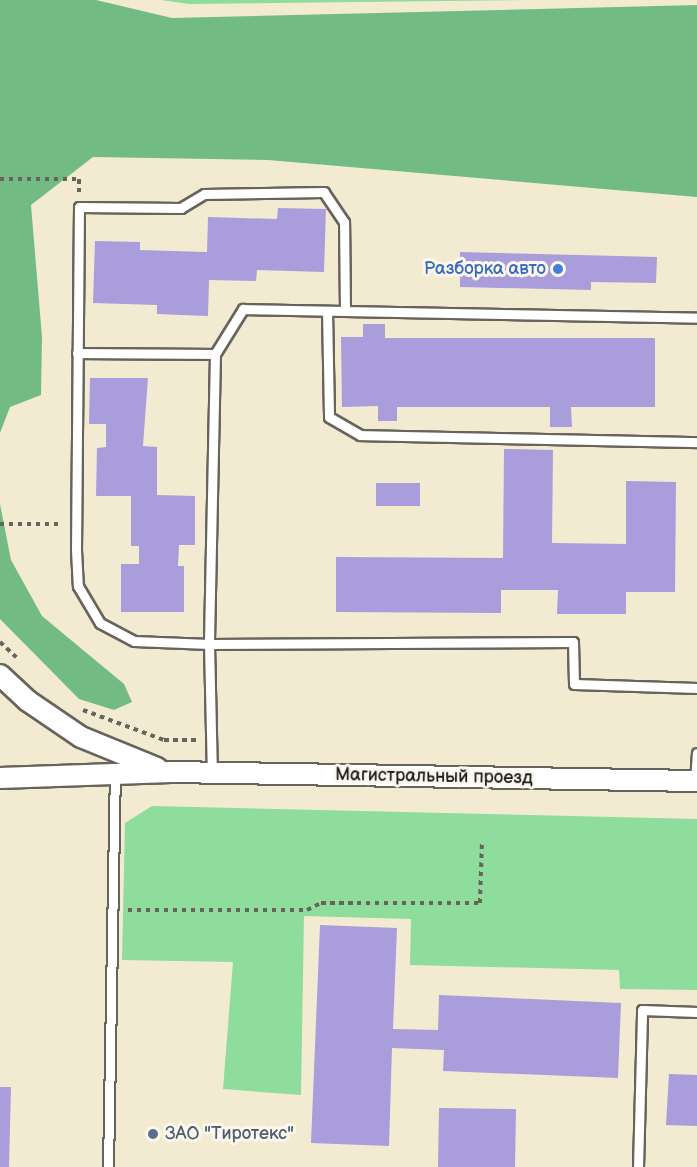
<!DOCTYPE html>
<meta charset="utf-8">
<style>
body{margin:0}
#map{position:relative;width:697px;height:1167px;overflow:hidden;background:#f3ead2;font-family:"Balsamiq Sans",sans-serif}
div>[style]{position:absolute}
[style*='--x']{left:calc(var(--x)*1px);top:calc(var(--y)*1px);width:calc(var(--w)*1px);rotate:calc(var(--a)*1deg)}
.green>*{inset:0;background:#8edd9d}
.forest>*{inset:0;background:#72bc84}
.building>*{inset:0;background:#aa9ddb}
.path>*{height:4px;margin-top:-2px;transform-origin:0;background:repeating-linear-gradient(90deg,#67645c 0 4.5px,transparent 0 9px)}
.roads{filter:drop-shadow(2px 0 #67645c) drop-shadow(-2px 0 #67645c) drop-shadow(0 2px #67645c) drop-shadow(0 -2px #67645c)}
.lane>*{height:9px;margin:-4.5px;padding:0 4.5px;transform-origin:4.5px;border-radius:4.5px;background:#fff}
.street>*{height:20px;margin:-10px;padding:0 10px;transform-origin:10px;border-radius:10px;background:#fff}
.dots>*{width:16px;height:16px;translate:-50% -50%;box-sizing:border-box;border:3px solid #fbf7ec;border-radius:50%}
span{translate:-50% -50%;white-space:nowrap;text-align:center;line-height:1.15;-webkit-text-stroke:6px #fbf7ec;paint-order:stroke}
.shop-label{font-size:18px;color:#366cbe}
.right{translate:-100% -50%;text-align:right}
.street-label{font-size:18px;color:#1c1c1c}
.service-label{font-size:18px;color:#4e5e75}
.left{translate:0 -50%;text-align:left}
</style>
<div id="map">
<div class="green">
<div style="clip-path:polygon(161px 0,527px 0,189px 4px)"></div>
<div style="clip-path:polygon(152px 806px,697px 819px,697px 990px,620px 989px,619px 970px,410px 965px,411px 919px,304px 916px,301px 1095px,223px 1089px,233px 962px,122px 960px,125px 823px)"></div>
</div>
<div class="forest">
<div style="clip-path:polygon(0 0,96px 0,172px 18px,697px 5px,697px 197px,268px 160px,93px 157px,31px 205px,42px 337px,41px 395px,10px 407px,0 433px)"></div>
<div style="clip-path:polygon(0 504px,11px 560px,42px 616px,124px 684px,132px 702px,114px 710px,79px 699px,0 619px)"></div>
</div>
<div class="building">
<div style="clip-path:polygon(278px 208px,326px 209px,324px 272px,257px 270px,256px 281px,209px 280px,208px 316px,157px 314px,157px 305px,93px 303px,95px 241px,140px 242px,140px 250px,207px 252px,208px 217px,277px 219px)"></div>
<div style="clip-path:polygon(460px 252px,657px 257px,656px 283px,591px 282px,591px 290px,460px 287px)"></div>
<div style="clip-path:polygon(363px 324px,385px 324px,385px 338px,655px 338px,655px 407px,571px 407px,572px 427px,550px 427px,550px 407px,397px 407px,397px 421px,378px 421px,378px 406px,342px 407px,341px 337px,363px 337px)"></div>
<div style="clip-path:polygon(90px 378px,148px 378px,143px 446px,157px 447px,157px 495px,195px 496px,195px 545px,179px 545px,178px 566px,184px 566px,184px 612px,121px 612px,121px 564px,139px 564px,139px 546px,131px 546px,131px 496px,96px 496px,97px 448px,106px 447px,106px 424px,89px 424px)"></div>
<div style="clip-path:polygon(504px 449px,553px 450px,552px 543px,626px 544px,626px 481px,676px 482px,675px 592px,626px 592px,626px 614px,557px 614px,558px 590px,501px 590px,501px 613px,336px 612px,336px 557px,503px 558px)"></div>
<div style="clip-path:polygon(376px 483px,420px 483px,420px 506px,376px 506px)"></div>
<div style="clip-path:polygon(320px 925px,397px 928px,393px 1029px,438px 1030px,439px 995px,621px 1003px,618px 1078px,443px 1071px,444px 1050px,392px 1048px,389px 1146px,311px 1143px)"></div>
<div style="clip-path:polygon(669px 1074px,697px 1075px,697px 1126px,666px 1125px)"></div>
<div style="clip-path:polygon(0 1087px,11px 1087px,9px 1167px,0 1167px)"></div>
<div style="clip-path:polygon(439px 1108px,516px 1109px,515px 1167px,438px 1167px)"></div>
</div>
<div class="path">
<div style="--x:0;--y:179;--w:79;--a:0"></div>
<div style="--x:79;--y:179;--w:13;--a:90"></div>
<div style="--x:0;--y:524;--w:60;--a:0"></div>
<div style="--x:0;--y:642;--w:23;--a:43"></div>
<div style="--x:83;--y:710;--w:86;--a:20.3"></div>
<div style="--x:164;--y:740;--w:33;--a:0"></div>
<div style="--x:128;--y:910;--w:179;--a:0"></div>
<div style="--x:307;--y:910;--w:16;--a:-27"></div>
<div style="--x:321;--y:903;--w:159;--a:0"></div>
<div style="--x:480;--y:903;--w:62;--a:-88.2"></div>
</div>
<div class="roads">
<div class="lane">
<div style="--x:327;--y:311;--w:106;--a:88.9"></div>
<div style="--x:329;--y:417;--w:36;--a:30"></div>
<div style="--x:360;--y:435;--w:337;--a:1.2"></div>
<div style="--x:345;--y:311;--w:89;--a:-90.6"></div>
<div style="--x:344;--y:222;--w:36;--a:-124"></div>
<div style="--x:324;--y:192;--w:120;--a:179"></div>
<div style="--x:204;--y:194;--w:27;--a:149"></div>
<div style="--x:181;--y:208;--w:102;--a:-179.4"></div>
<div style="--x:79;--y:207;--w:343;--a:90.5"></div>
<div style="--x:76;--y:550;--w:36;--a:87"></div>
<div style="--x:78;--y:586;--w:43;--a:59.3"></div>
<div style="--x:100;--y:623;--w:38;--a:28"></div>
<div style="--x:134;--y:641;--w:75;--a:2.3"></div>
<div style="--x:209;--y:644;--w:364;--a:-0.3"></div>
<div style="--x:573;--y:642;--w:42;--a:88.6"></div>
<div style="--x:574;--y:684;--w:123;--a:1.9"></div>
<div style="--x:77;--y:353;--w:138;--a:0.4"></div>
<div style="--x:215;--y:354;--w:290;--a:91.2"></div>
<div style="--x:209;--y:644;--w:130;--a:88.7"></div>
<div style="--x:215;--y:354;--w:53;--a:-58.1"></div>
<div style="--x:243;--y:309;--w:454;--a:1.1"></div>
<div style="--x:695;--y:781;--w:28;--a:-86"></div>
<div style="--x:108;--y:1167;--w:394;--a:-89"></div>
<div style="--x:638;--y:1167;--w:157;--a:-88.5"></div>
<div style="--x:642;--y:1010;--w:55;--a:2.1"></div>
</div>
<div class="street">
<div style="--x:0;--y:675;--w:38;--a:43"></div>
<div style="--x:28;--y:701;--w:64;--a:34.2"></div>
<div style="--x:81;--y:737;--w:82;--a:22.2"></div>
<div style="--x:0;--y:778;--w:171;--a:-2"></div>
<div style="--x:171;--y:772;--w:526;--a:0.98"></div>
</div>
</div>
<div class="dots">
<div style="left:558px;top:269px;background:#3f7fe0"></div>
<div style="left:153px;top:1134px;background:#5c6f8a"></div>
</div>
<div class="shop-label">
<span class="right" style="left:546px;top:269px">Разборка авто</span>
</div>
<div class="street-label">
<span style="left:434px;top:777px;rotate:1deg">Магистральный проезд</span>
</div>
<div class="service-label">
<span class="left" style="left:165px;top:1134px">ЗАО "Тиротекс"</span>
</div>
</div>
